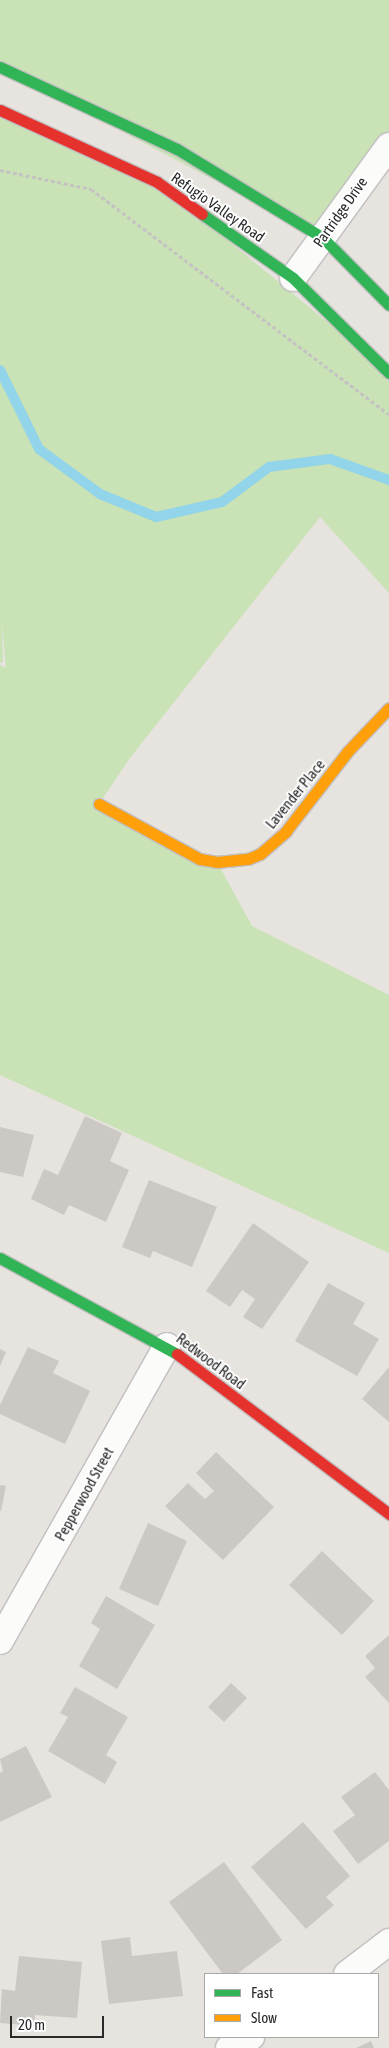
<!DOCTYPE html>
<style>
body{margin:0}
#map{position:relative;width:389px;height:2048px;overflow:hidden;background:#e7e3de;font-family:"Asap Condensed",sans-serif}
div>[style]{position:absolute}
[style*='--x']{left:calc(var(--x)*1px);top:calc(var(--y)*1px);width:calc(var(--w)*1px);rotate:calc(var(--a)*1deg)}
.green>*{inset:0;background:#c9e2b6}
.stream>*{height:10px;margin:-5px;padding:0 5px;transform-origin:5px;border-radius:5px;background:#92d4e9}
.building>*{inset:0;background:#ccc9c5}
.path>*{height:3px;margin-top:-1.5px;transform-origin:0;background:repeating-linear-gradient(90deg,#c4c3c2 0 4px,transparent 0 6.5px)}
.roads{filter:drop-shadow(1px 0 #c1bfc0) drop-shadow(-1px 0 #c1bfc0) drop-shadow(0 1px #c1bfc0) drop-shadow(0 -1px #c1bfc0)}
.street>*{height:26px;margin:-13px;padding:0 13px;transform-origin:13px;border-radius:13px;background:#fbfbfa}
.fast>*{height:11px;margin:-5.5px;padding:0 5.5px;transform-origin:5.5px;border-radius:5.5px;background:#30b455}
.slow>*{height:11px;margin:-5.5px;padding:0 5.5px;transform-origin:5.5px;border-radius:5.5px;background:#ff9f0a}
.jam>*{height:11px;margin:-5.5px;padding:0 5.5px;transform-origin:5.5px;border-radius:5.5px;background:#e5322d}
span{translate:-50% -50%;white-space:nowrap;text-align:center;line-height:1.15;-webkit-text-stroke:4px #fff;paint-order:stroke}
.street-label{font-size:15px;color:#292929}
.legend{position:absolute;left:204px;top:1973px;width:175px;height:65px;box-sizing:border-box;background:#fff;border:1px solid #a9a9a9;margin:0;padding:6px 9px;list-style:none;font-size:15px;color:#292929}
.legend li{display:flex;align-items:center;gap:10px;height:25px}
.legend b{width:25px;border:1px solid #a9a9a9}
.scale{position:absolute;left:10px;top:2016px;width:94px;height:22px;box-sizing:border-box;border:2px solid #292929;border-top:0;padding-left:6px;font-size:15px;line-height:18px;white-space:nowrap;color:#292929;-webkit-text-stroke:4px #fff;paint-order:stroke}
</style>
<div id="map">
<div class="green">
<div style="clip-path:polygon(0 0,389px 0,389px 146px,322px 237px,0 67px)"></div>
<div style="clip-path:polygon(0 110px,157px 182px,389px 373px,389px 593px,320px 517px,130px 758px,99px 804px,217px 862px,252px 926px,389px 995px,389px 1253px,0 1075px,0 665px,6px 668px,2px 622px,3px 663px,0 662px)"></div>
</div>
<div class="stream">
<div style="--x:0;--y:370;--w:88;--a:63.7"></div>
<div style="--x:39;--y:449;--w:76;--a:36.4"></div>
<div style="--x:100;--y:494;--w:61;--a:22.3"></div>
<div style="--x:156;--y:517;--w:68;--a:-12.8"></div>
<div style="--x:222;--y:502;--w:59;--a:-36.7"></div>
<div style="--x:269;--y:467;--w:62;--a:-7.5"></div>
<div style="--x:330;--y:459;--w:63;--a:19.6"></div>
</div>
<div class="building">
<div style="clip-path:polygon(85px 1116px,122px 1133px,110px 1161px,129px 1170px,106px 1222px,69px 1205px,64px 1215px,31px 1199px,44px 1169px,58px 1175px)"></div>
<div style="clip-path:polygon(0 1127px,34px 1135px,23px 1177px,0 1172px)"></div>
<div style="clip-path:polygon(149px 1180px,217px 1207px,192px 1267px,153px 1251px,150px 1258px,122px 1247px)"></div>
<div style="clip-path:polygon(253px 1223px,309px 1262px,262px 1329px,243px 1317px,255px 1299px,242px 1290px,230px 1307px,206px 1291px)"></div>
<div style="clip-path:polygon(328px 1283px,365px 1303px,353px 1324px,379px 1339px,357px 1376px,295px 1341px)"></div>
<div style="clip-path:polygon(28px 1347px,59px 1361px,53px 1373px,90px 1391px,65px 1444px,0 1414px,0 1405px)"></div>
<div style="clip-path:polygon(0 1349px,6px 1352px,0 1366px)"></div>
<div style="clip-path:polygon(389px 1367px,389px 1422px,362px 1399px)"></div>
<div style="clip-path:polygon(216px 1452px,274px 1507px,223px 1560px,165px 1506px,188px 1483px,205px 1499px,214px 1491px,196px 1473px)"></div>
<div style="clip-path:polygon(0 1485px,6px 1486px,1px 1511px,0 1511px)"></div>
<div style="clip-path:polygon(148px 1523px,187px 1541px,158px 1606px,119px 1589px)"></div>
<div style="clip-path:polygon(322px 1551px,374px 1601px,342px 1635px,289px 1585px)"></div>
<div style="clip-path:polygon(106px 1596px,155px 1625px,117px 1689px,79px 1666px,100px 1629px,91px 1623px)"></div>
<div style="clip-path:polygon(389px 1635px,389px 1703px,365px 1677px,375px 1668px,365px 1656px)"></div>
<div style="clip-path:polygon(231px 1683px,247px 1698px,224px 1722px,208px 1707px)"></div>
<div style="clip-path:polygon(75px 1687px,128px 1717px,106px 1755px,117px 1762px,105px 1784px,48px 1751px,68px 1717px,60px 1713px)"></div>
<div style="clip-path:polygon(26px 1746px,52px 1797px,0 1822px,0 1773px,3px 1771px,0 1759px)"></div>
<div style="clip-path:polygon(375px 1772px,389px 1790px,389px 1841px,358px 1864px,333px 1831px,355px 1815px,341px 1797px)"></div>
<div style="clip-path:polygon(303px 1822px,350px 1876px,326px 1897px,334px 1905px,306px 1929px,251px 1867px)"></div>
<div style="clip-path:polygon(224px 1862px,282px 1940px,237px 1974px,223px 1974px,169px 1902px)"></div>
<div style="clip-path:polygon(130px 1937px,132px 1956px,177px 1951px,183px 1996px,109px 2004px,101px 1941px)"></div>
<div style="clip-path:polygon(19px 1956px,82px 1962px,77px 2018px,35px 2015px,35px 2026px,0 2023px,2px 1989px,15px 1991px)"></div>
<div style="clip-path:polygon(371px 2041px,374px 2048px,356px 2048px)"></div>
</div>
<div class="path">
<div style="--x:0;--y:170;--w:93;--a:11.8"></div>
<div style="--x:91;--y:189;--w:373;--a:37.1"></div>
</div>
<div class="roads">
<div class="street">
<div style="--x:293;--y:278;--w:163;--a:-54"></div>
<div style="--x:0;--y:1641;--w:339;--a:-60.5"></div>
<div style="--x:347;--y:1974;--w:53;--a:-37.3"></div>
<div style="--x:229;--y:2048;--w:25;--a:-27"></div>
</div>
<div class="fast">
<div style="--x:0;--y:67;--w:195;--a:24.9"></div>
<div style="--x:177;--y:149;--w:170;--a:31.3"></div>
<div style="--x:322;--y:237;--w:95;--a:45.4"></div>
<div style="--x:202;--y:214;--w:111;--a:35.1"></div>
<div style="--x:293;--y:278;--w:135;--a:44.7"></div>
<div style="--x:0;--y:1258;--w:201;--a:28.5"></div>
</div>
<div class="slow">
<div style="--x:99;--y:804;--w:115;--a:28.6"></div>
<div style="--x:200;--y:859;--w:17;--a:10"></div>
<div style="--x:217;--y:862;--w:31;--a:-6"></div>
<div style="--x:248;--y:859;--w:13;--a:-23"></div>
<div style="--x:260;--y:854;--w:35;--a:-41"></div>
<div style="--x:286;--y:831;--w:101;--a:-52.2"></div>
<div style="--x:348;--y:751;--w:59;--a:-46.4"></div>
</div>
<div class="jam">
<div style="--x:0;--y:110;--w:173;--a:24.6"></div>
<div style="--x:157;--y:182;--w:55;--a:35.4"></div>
<div style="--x:177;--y:1354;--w:266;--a:37"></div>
</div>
</div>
<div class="street-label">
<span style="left:218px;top:207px;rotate:35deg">Refugio Valley Road</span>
<span style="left:340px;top:212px;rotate:-55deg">Partridge Drive</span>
<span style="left:295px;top:794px;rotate:-51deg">Lavender Place</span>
<span style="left:211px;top:1361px;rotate:37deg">Redwood Road</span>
<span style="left:84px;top:1494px;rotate:-61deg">Pepperwood Street</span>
</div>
<ul class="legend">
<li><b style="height:6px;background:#30b455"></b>Fast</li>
<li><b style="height:6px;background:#ff9f0a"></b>Slow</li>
</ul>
<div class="scale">20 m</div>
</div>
